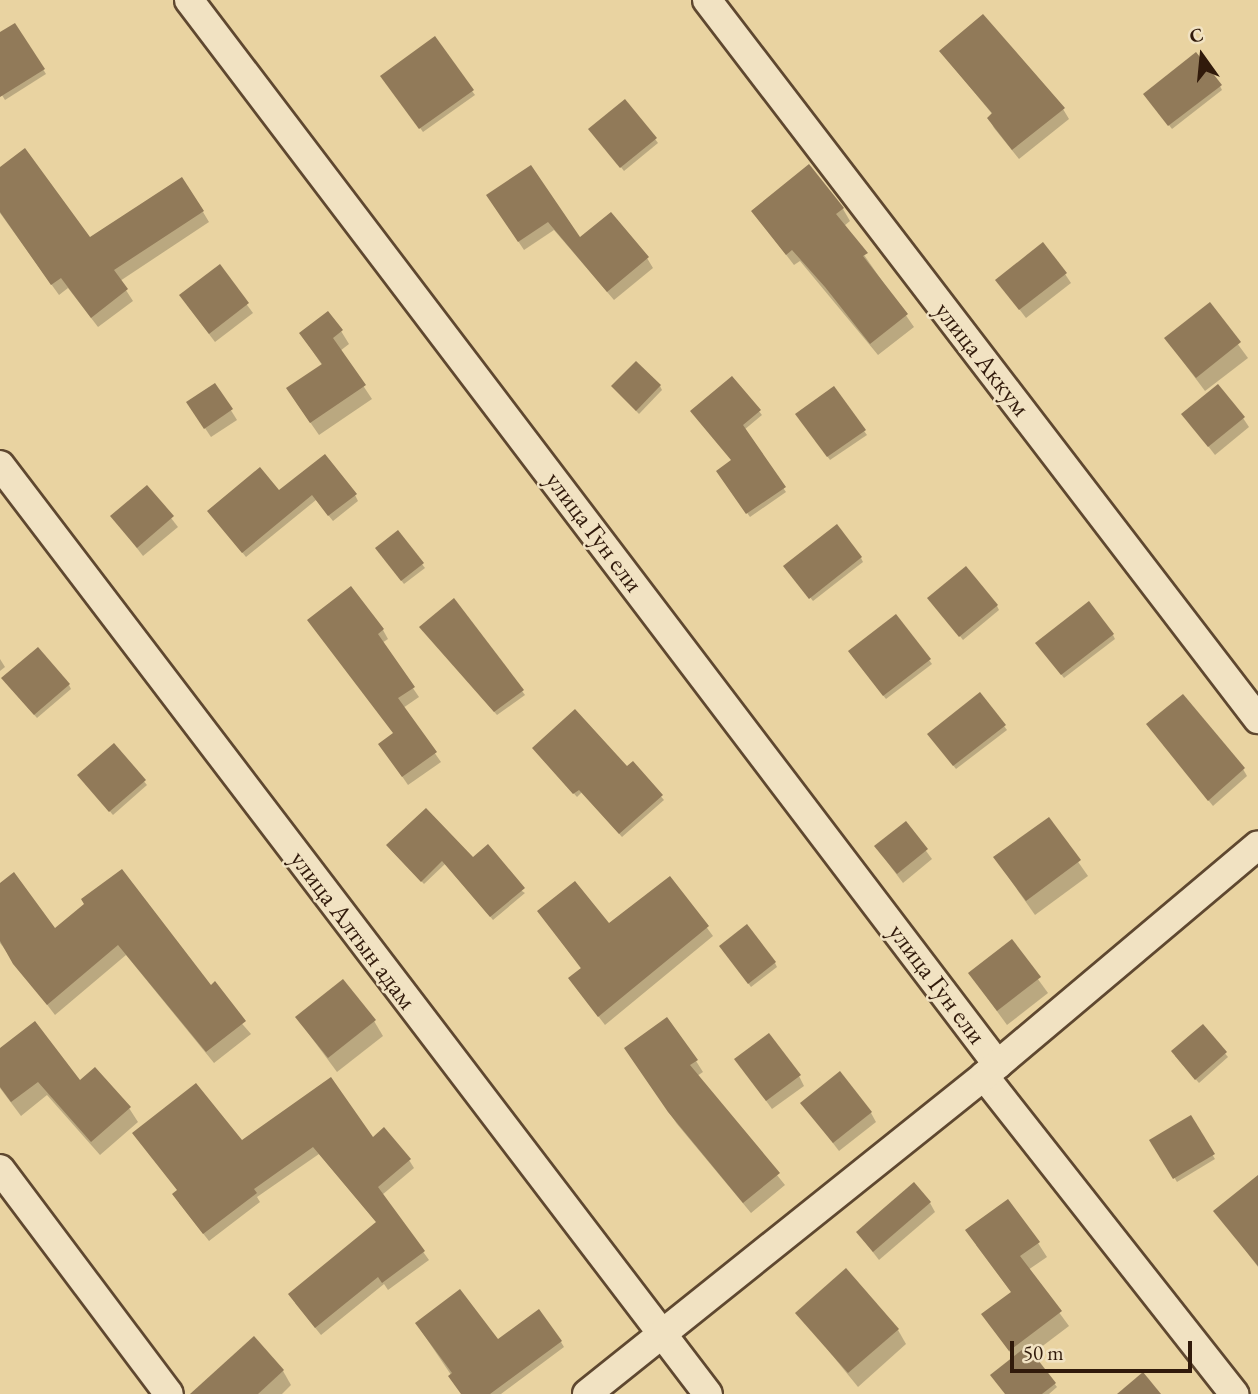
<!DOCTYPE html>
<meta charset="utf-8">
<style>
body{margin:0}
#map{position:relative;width:1258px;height:1394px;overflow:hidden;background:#e9d3a1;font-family:"EB Garamond",serif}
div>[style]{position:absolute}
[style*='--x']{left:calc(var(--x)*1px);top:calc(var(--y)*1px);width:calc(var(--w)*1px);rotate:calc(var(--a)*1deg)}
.shadow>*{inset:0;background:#0003}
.building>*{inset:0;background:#917a59}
.roads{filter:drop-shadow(2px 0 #5f4830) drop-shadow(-2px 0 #5f4830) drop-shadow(0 2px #5f4830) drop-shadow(0 -2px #5f4830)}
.minor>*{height:28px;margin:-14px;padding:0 14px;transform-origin:14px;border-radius:14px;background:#f1e2c2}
span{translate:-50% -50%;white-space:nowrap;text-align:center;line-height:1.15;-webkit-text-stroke:5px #f1e2c2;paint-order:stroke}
.street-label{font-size:26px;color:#311a0b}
.north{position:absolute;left:1167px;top:21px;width:70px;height:70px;-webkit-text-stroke:5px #f1e2c2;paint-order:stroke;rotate:345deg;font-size:19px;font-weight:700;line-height:28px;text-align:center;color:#311a0b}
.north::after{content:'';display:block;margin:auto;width:24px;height:32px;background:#311a0b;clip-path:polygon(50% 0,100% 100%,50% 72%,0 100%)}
.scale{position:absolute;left:1010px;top:1341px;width:182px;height:32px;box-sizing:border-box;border:4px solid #311a0b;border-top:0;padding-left:9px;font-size:21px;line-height:24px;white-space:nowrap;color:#311a0b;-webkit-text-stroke:5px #f1e2c2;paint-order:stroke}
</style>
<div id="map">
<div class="shadow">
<div style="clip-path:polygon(15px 25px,46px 74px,5px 100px,0 92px,0 34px)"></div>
<div style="clip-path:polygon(941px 52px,1063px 109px,1069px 119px,1019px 159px,994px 128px,989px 118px,993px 115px)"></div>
<div style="clip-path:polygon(385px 80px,472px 91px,475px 95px,423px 132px)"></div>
<div style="clip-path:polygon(1220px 86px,1222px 90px,1172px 129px,1148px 98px)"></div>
<div style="clip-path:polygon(593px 133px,655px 139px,658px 143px,624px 171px)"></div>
<div style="clip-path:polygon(531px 167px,579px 240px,647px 258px,653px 268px,614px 300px,554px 230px,524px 250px,494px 205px)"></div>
<div style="clip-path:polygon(809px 167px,843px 209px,850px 221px,844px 226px,914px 327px,878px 355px,800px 261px,794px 265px,753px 212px)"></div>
<div style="clip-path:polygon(0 170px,89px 240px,203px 212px,209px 222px,120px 281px,133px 301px,98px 327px,68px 288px,59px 295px,0 213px)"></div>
<div style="clip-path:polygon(219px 267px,253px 313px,215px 342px,187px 305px)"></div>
<div style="clip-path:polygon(1065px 274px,1071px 283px,1026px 318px,997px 280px)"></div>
<div style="clip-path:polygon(1209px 305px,1248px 358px,1205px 391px,1166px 339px)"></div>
<div style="clip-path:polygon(341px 331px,349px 344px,340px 351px,372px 399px,319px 435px,296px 402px,322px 365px,301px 334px)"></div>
<div style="clip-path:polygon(732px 378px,762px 415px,744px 430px,786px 492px,750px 517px,720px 475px,733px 461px)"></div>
<div style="clip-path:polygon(215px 385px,237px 420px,211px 437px,194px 412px)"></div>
<div style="clip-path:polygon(660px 386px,662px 390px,639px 414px,613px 387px)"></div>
<div style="clip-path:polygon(1184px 415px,1243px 418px,1249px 427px,1215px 455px)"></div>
<div style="clip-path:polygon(800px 418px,864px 431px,867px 435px,830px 460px)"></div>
<div style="clip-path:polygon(147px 487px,178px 527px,143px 556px,112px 516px)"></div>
<div style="clip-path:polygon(279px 492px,355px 495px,358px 501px,333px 521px,316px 500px,246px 557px,213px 517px)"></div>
<div style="clip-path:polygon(398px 533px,425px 568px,404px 584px,380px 553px)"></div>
<div style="clip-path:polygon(861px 558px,863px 562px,813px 601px,788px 570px)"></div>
<div style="clip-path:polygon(351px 589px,383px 630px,388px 639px,382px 643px,419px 697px,403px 708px,441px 762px,408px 785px,386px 753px,395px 735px)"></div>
<div style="clip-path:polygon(454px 601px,525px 695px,497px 715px,424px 631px)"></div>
<div style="clip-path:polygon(932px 602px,997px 606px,999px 610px,963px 640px)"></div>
<div style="clip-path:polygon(1113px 635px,1115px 639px,1064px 678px,1040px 647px)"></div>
<div style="clip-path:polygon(852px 656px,929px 660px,932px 664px,886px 699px)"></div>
<div style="clip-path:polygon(0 659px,5px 667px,0 671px)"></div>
<div style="clip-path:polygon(6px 683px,69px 685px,71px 689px,37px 718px)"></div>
<div style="clip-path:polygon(1004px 726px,1007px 730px,956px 769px,932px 738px)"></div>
<div style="clip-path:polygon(1153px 731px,1243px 769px,1247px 776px,1213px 806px)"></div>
<div style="clip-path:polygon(114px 746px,147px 785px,113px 815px,82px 779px)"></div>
<div style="clip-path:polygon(536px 752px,627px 769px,633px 764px,664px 800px,622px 837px,582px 792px,577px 797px)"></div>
<div style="clip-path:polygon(1048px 819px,1088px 876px,1035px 915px,995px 858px)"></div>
<div style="clip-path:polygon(906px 824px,932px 859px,903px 883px,876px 847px)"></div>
<div style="clip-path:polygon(391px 850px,472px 859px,525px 893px,493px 920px,445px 864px,424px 884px)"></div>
<div style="clip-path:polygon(670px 878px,713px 936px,605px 1025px,570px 979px,582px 970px,539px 911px,608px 926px)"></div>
<div style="clip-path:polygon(0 885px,55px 931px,86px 905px,210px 987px,251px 1034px,214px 1063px,126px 955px,55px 1015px,0 943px)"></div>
<div style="clip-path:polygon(1011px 942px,1048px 993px,1007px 1025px,970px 974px)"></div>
<div style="clip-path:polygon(723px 950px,775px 963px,777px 967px,751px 987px)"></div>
<div style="clip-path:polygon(297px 1018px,374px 1021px,383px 1036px,337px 1072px)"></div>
<div style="clip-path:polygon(1202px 1026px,1228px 1057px,1199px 1083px,1175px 1056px)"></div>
<div style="clip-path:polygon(0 1050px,129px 1108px,138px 1122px,100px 1155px,47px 1095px,21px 1116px,0 1088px)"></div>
<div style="clip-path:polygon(633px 1060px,696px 1061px,703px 1072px,697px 1076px,785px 1185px,751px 1213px,677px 1124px)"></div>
<div style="clip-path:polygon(742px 1068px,799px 1076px,804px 1086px,772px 1109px)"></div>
<div style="clip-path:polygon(802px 1103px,871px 1113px,876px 1122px,839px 1151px)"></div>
<div style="clip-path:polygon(1190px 1118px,1215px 1159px,1177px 1182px,1152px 1141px)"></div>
<div style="clip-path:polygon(373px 1139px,409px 1160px,414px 1168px,382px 1195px,429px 1260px,388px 1290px,384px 1284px,321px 1335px,295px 1303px,377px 1223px,319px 1154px,257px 1197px,260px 1202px,209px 1241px,179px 1203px,241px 1143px)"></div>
<div style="clip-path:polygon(1258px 1189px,1258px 1267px,1216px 1211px)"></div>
<div style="clip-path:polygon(930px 1203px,935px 1212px,879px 1260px,858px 1233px)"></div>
<div style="clip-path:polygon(1038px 1243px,1047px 1257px,1028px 1270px,1069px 1326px,1032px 1354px,1057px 1387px,1049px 1394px,1006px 1394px,1014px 1358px,984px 1315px,1012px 1293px,976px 1245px)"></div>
<div style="clip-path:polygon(798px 1313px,898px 1330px,906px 1344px,858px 1387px)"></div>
<div style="clip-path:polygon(420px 1329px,498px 1342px,561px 1342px,564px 1347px,501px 1394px,464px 1394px)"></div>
<div style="clip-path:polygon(283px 1371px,291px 1385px,282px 1394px,206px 1394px)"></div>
</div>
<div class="building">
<div style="clip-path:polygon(983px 14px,1065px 108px,1012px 150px,987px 118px,992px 113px,939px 51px)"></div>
<div style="clip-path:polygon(15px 23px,45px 69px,0 97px,0 32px)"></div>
<div style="clip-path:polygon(435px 36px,474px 90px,419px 129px,380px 76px)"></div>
<div style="clip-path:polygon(1196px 52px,1222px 85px,1168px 126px,1143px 94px)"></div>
<div style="clip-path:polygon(625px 99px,657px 138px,620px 168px,588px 129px)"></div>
<div style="clip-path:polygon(25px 148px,90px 237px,182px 177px,204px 211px,114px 270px,128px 289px,91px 318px,61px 278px,51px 285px,0 212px,0 167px)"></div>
<div style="clip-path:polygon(809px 164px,844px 208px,836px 214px,868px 253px,863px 256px,908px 314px,870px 344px,825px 287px,792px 250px,786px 255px,751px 211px)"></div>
<div style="clip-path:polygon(531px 165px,580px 237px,611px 212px,649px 257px,607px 292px,548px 222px,518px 242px,486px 195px)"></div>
<div style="clip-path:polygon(1043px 242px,1067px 273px,1019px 310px,995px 280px)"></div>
<div style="clip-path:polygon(220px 264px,249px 303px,209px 334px,179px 295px)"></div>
<div style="clip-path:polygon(1210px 302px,1241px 342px,1196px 378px,1164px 338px)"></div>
<div style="clip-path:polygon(328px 311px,343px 330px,333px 338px,366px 385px,310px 423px,286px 388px,322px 364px,299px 333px)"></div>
<div style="clip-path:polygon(636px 361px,661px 385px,636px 411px,611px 386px)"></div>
<div style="clip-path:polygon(732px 376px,761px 410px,743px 425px,786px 487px,746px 514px,716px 471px,731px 460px,690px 411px)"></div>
<div style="clip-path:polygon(215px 383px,233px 409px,204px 429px,186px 402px)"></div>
<div style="clip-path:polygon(1218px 384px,1245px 417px,1208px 447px,1181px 414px)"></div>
<div style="clip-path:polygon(834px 386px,866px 430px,827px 457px,795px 414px)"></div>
<div style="clip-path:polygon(325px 454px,357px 494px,328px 516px,312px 495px,242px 553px,207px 511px,260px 467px,279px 490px)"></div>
<div style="clip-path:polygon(147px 485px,174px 516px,137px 548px,110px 516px)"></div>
<div style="clip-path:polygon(837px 524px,862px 557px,809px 599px,783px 566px)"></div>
<div style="clip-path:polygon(398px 530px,424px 563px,401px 581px,375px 548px)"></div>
<div style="clip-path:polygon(966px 566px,998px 605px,959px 637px,927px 598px)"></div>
<div style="clip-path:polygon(351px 586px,384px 629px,378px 634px,415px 687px,398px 698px,437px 752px,402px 777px,378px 744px,393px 733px,307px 620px)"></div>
<div style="clip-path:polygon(454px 598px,524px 690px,494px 712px,419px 627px)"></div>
<div style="clip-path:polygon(1089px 601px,1114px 634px,1061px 675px,1035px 643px)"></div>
<div style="clip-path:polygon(896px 614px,931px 659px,883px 696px,848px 651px)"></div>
<div style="clip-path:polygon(38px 647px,70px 684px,34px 715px,1px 678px)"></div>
<div style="clip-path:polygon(980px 692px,1006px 725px,953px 766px,927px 734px)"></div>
<div style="clip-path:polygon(1183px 694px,1245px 768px,1208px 801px,1146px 724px)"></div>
<div style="clip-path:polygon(575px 709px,627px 766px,633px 761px,663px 795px,619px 834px,579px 790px,573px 794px,532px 748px)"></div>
<div style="clip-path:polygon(114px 743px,146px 780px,109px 812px,77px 775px)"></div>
<div style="clip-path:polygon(426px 808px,473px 857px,488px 844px,525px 888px,490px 917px,442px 861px,421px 882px,386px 845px)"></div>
<div style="clip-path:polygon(1049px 817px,1081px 860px,1026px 901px,993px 857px)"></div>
<div style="clip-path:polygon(906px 821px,928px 849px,897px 874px,874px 846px)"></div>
<div style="clip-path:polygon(122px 869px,211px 985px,215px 981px,246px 1021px,206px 1052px,118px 945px,47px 1005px,13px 964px,0 941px,0 883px,14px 872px,55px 928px,84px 904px,81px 899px)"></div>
<div style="clip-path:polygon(670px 876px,709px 926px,598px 1017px,568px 978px,581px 968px,537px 911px,575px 881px,609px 923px)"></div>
<div style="clip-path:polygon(747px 924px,776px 962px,748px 984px,719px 946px)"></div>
<div style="clip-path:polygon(1012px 939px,1041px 977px,997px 1011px,968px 973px)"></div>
<div style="clip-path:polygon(343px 979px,376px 1020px,328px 1058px,295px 1017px)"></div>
<div style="clip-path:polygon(667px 1017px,698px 1060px,690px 1065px,780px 1173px,743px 1203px,668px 1112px,624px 1048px)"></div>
<div style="clip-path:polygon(35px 1021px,80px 1080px,95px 1067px,131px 1107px,91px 1142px,38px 1082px,11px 1102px,0 1087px,0 1048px)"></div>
<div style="clip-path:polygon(1203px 1024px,1227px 1052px,1195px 1080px,1171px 1051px)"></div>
<div style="clip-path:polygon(769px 1033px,801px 1075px,766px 1101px,734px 1059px)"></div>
<div style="clip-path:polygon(840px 1071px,872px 1112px,833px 1143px,800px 1103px)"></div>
<div style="clip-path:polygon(331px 1077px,373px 1137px,384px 1127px,411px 1159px,378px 1187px,425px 1251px,382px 1283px,378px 1277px,315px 1328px,288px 1294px,376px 1222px,313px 1147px,254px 1189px,257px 1193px,203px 1234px,172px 1194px,177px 1190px,132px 1133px,196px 1083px,242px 1140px)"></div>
<div style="clip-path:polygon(1191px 1115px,1215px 1154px,1173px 1179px,1149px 1140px)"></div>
<div style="clip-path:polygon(1258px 1175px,1258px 1266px,1213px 1211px)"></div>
<div style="clip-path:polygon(914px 1182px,931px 1202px,873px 1252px,856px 1232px)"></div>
<div style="clip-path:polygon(1008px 1199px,1040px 1242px,1020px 1256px,1062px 1311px,1009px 1351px,981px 1314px,1011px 1292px,965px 1230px)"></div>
<div style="clip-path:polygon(846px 1268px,899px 1329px,848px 1373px,795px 1313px)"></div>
<div style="clip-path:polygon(460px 1289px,498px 1339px,539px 1309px,562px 1341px,490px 1394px,461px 1394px,448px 1376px,452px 1373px,415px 1323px)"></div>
<div style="clip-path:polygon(254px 1336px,284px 1370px,258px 1394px,190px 1394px)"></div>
<div style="clip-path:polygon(1027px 1346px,1056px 1383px,1042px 1394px,1005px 1394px,990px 1375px)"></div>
<div style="clip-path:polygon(1143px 1372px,1161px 1394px,1117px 1394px)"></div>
</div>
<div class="roads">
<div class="minor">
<div style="--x:189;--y:0;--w:1337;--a:52.78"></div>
<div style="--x:707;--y:0;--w:906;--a:52.54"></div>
<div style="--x:0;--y:465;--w:1168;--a:52.69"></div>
<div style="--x:984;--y:1076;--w:405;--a:51.8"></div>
<div style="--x:0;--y:1169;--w:281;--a:53.1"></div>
<div style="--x:587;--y:1394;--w:509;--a:-38.69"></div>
<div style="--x:984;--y:1076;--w:358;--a:-40.1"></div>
</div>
</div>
<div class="street-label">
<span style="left:982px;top:359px;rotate:52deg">улица Аккум</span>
<span style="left:594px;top:532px;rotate:53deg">улица Гун ели</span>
<span style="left:353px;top:930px;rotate:53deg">улица Алтын адам</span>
<span style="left:937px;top:984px;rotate:53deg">улица Гун ели</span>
</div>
<div class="north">С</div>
<div class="scale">50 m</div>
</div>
